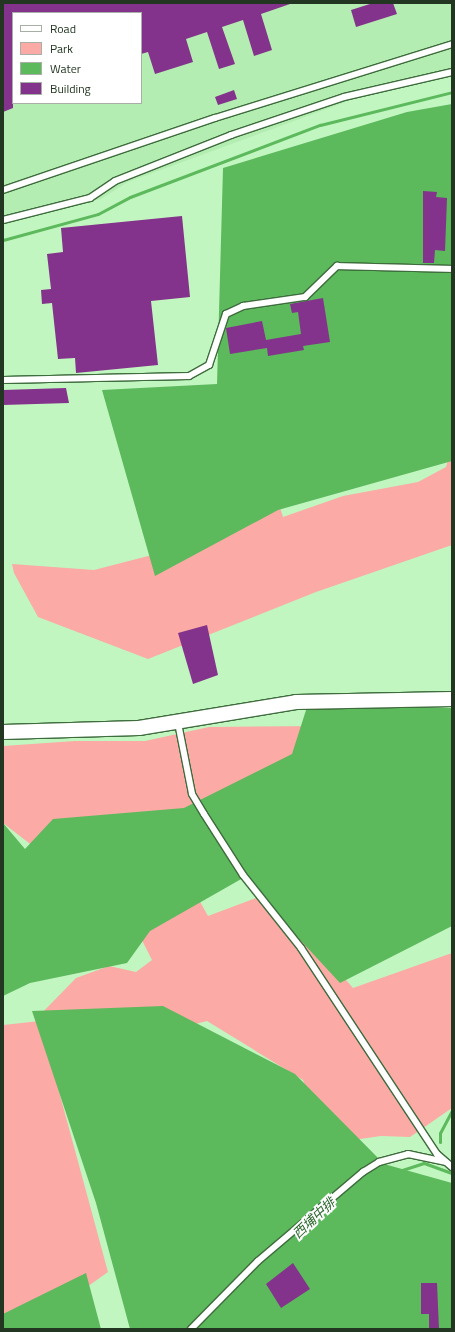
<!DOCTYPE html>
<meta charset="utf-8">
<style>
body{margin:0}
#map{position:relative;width:455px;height:1332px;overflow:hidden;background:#c2f6c0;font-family:"Titillium Web","Noto Sans TC",sans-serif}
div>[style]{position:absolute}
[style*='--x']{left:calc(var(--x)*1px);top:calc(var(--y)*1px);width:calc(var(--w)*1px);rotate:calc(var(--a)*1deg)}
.built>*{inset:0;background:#b4edb1}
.green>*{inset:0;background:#fbaaa5}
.water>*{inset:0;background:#5cb95c}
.stream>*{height:3px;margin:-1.5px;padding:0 1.5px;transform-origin:1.5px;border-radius:1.5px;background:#5cb95c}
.building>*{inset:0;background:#83338b}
.roads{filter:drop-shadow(1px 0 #3e6c3d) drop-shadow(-1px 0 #3e6c3d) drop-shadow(0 1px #3e6c3d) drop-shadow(0 -1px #3e6c3d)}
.service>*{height:6px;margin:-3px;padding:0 3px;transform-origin:3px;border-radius:3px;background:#fff}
.tertiary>*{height:14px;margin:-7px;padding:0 7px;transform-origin:7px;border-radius:7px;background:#fff}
span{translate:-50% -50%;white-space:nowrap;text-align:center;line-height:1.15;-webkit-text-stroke:4px #fff;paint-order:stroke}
.water-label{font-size:13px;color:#276428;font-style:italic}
.frame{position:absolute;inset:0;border:4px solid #223621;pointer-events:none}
.legend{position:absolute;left:12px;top:12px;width:130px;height:92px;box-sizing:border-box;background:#fff;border:1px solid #a7afa6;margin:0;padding:5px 7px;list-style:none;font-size:12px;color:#223621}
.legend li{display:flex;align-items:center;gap:8px;height:20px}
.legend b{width:20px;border:1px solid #a7afa6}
</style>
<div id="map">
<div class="built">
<div style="clip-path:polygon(evenodd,3px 3px,452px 3px,452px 76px,354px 99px,128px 182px,101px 199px,3px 221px,3px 3px,13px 13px,141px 13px,141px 103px,13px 103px,13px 13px)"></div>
</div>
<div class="green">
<div style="clip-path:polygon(452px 447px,452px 545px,316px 592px,148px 659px,38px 617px,14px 573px,12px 564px,94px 570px,179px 548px,274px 489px,283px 517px,343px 496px,418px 482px,446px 467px)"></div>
<div style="clip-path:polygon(323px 726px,280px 779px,170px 848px,208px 916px,269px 893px,353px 988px,452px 953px,452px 1108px,410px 1137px,381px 1136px,325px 1144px,303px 1080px,207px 1021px,105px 1047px,48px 1051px,108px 1272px,49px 1314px,3px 1329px,3px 1025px,40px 1021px,38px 1017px,76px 978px,109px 966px,136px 972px,152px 960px,98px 853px,38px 850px,3px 823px,3px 746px,75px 741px,145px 741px,209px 727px)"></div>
</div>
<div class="water">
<div style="clip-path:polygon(452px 104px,452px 461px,278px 510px,155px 576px,102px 390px,217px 384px,223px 168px,407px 112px)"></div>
<div style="clip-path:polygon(307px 707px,452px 708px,452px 926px,340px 983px,243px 878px,150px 931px,127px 963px,30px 983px,3px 996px,3px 823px,25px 849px,53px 819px,184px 808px,292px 754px)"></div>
<div style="clip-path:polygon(163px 1006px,295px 1074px,384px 1164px,452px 1183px,452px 1329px,130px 1329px,96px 1203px,32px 1011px)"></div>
<div style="clip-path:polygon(86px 1273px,101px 1329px,3px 1329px,3px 1314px)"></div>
</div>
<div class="stream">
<div style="--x:3;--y:240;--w:98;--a:-15.3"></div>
<div style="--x:98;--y:214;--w:36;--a:-28"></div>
<div style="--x:130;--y:197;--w:203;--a:-20.8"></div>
<div style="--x:320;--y:125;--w:136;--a:-14"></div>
<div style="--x:440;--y:1142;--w:9;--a:-90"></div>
<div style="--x:440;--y:1133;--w:26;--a:-62"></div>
<div style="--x:399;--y:1171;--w:26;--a:-18"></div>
<div style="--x:424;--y:1163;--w:30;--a:20"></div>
</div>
<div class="building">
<div style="clip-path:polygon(3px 3px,290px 3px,290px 4px,261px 14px,272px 50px,254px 56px,243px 20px,222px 27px,235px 64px,219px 69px,207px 32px,186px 39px,193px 62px,155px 74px,148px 52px,141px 54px,141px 13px,13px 13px,13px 108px,3px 112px)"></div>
<div style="clip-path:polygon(373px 3px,393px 3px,397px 14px,356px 27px,351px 10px)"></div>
<div style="clip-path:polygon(234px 90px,237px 99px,218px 105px,215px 97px)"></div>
<div style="clip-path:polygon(423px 191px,437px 192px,436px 197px,447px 198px,445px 251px,435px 250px,434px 263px,423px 263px)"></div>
<div style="clip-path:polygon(182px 216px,190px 297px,151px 301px,158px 365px,76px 373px,75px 358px,58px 359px,52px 303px,42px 304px,41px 290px,51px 289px,47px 254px,63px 252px,61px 228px)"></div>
<div style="clip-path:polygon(323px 298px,330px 342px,303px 346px,304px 350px,268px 356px,267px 348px,230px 354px,226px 328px,262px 321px,266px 340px,301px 334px,298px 312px,292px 313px,290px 304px)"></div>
<div style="clip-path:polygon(66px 388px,69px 403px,3px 405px,3px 390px)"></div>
<div style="clip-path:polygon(207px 625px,218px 675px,193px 684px,178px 633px)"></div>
<div style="clip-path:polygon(293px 1263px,310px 1289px,281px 1308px,266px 1284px)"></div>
<div style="clip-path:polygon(421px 1283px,437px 1283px,439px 1329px,429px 1329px,429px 1314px,421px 1314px)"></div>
</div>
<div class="roads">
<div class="service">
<div style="--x:3;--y:190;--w:224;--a:-18.8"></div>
<div style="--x:215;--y:118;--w:248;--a:-17.3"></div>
<div style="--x:3;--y:220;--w:90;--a:-14.2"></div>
<div style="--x:90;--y:198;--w:30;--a:-34"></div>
<div style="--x:115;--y:181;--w:125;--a:-21.6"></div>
<div style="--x:231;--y:135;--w:119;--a:-18.6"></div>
<div style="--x:344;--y:97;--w:111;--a:-13"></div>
<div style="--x:3;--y:380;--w:186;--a:-1.2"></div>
<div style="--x:189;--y:376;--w:23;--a:-29"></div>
<div style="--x:209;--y:365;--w:54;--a:-71.6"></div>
<div style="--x:226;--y:314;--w:19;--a:-25"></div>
<div style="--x:243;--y:306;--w:63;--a:-8.3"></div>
<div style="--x:305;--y:297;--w:45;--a:-44.1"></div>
<div style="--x:337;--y:266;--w:115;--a:1.5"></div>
<div style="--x:178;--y:723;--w:72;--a:78.8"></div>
<div style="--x:192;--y:794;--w:23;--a:59"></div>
<div style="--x:204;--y:814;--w:72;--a:57.4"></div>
<div style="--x:243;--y:875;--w:93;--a:51.5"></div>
<div style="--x:301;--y:948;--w:247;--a:56.6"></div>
<div style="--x:437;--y:1154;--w:20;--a:41"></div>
<div style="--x:191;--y:1329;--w:95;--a:-45.4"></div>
<div style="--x:258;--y:1261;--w:138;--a:-40.3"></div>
<div style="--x:363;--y:1172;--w:19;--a:-32"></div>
<div style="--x:379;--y:1162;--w:30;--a:-15"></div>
<div style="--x:408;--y:1154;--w:38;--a:12"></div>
</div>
<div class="tertiary">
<div style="--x:3;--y:732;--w:136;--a:-1.7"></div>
<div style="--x:139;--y:728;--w:159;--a:-9.4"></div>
<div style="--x:296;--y:702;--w:156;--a:-1.1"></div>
</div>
</div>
<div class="water-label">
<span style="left:314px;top:1218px;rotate:-43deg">西埔中排</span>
</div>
<div class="frame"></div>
<ul class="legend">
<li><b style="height:5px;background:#fff"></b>Road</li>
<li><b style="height:11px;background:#fbaaa5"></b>Park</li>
<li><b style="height:11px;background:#5cb95c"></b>Water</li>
<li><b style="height:11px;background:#83338b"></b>Building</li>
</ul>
</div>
